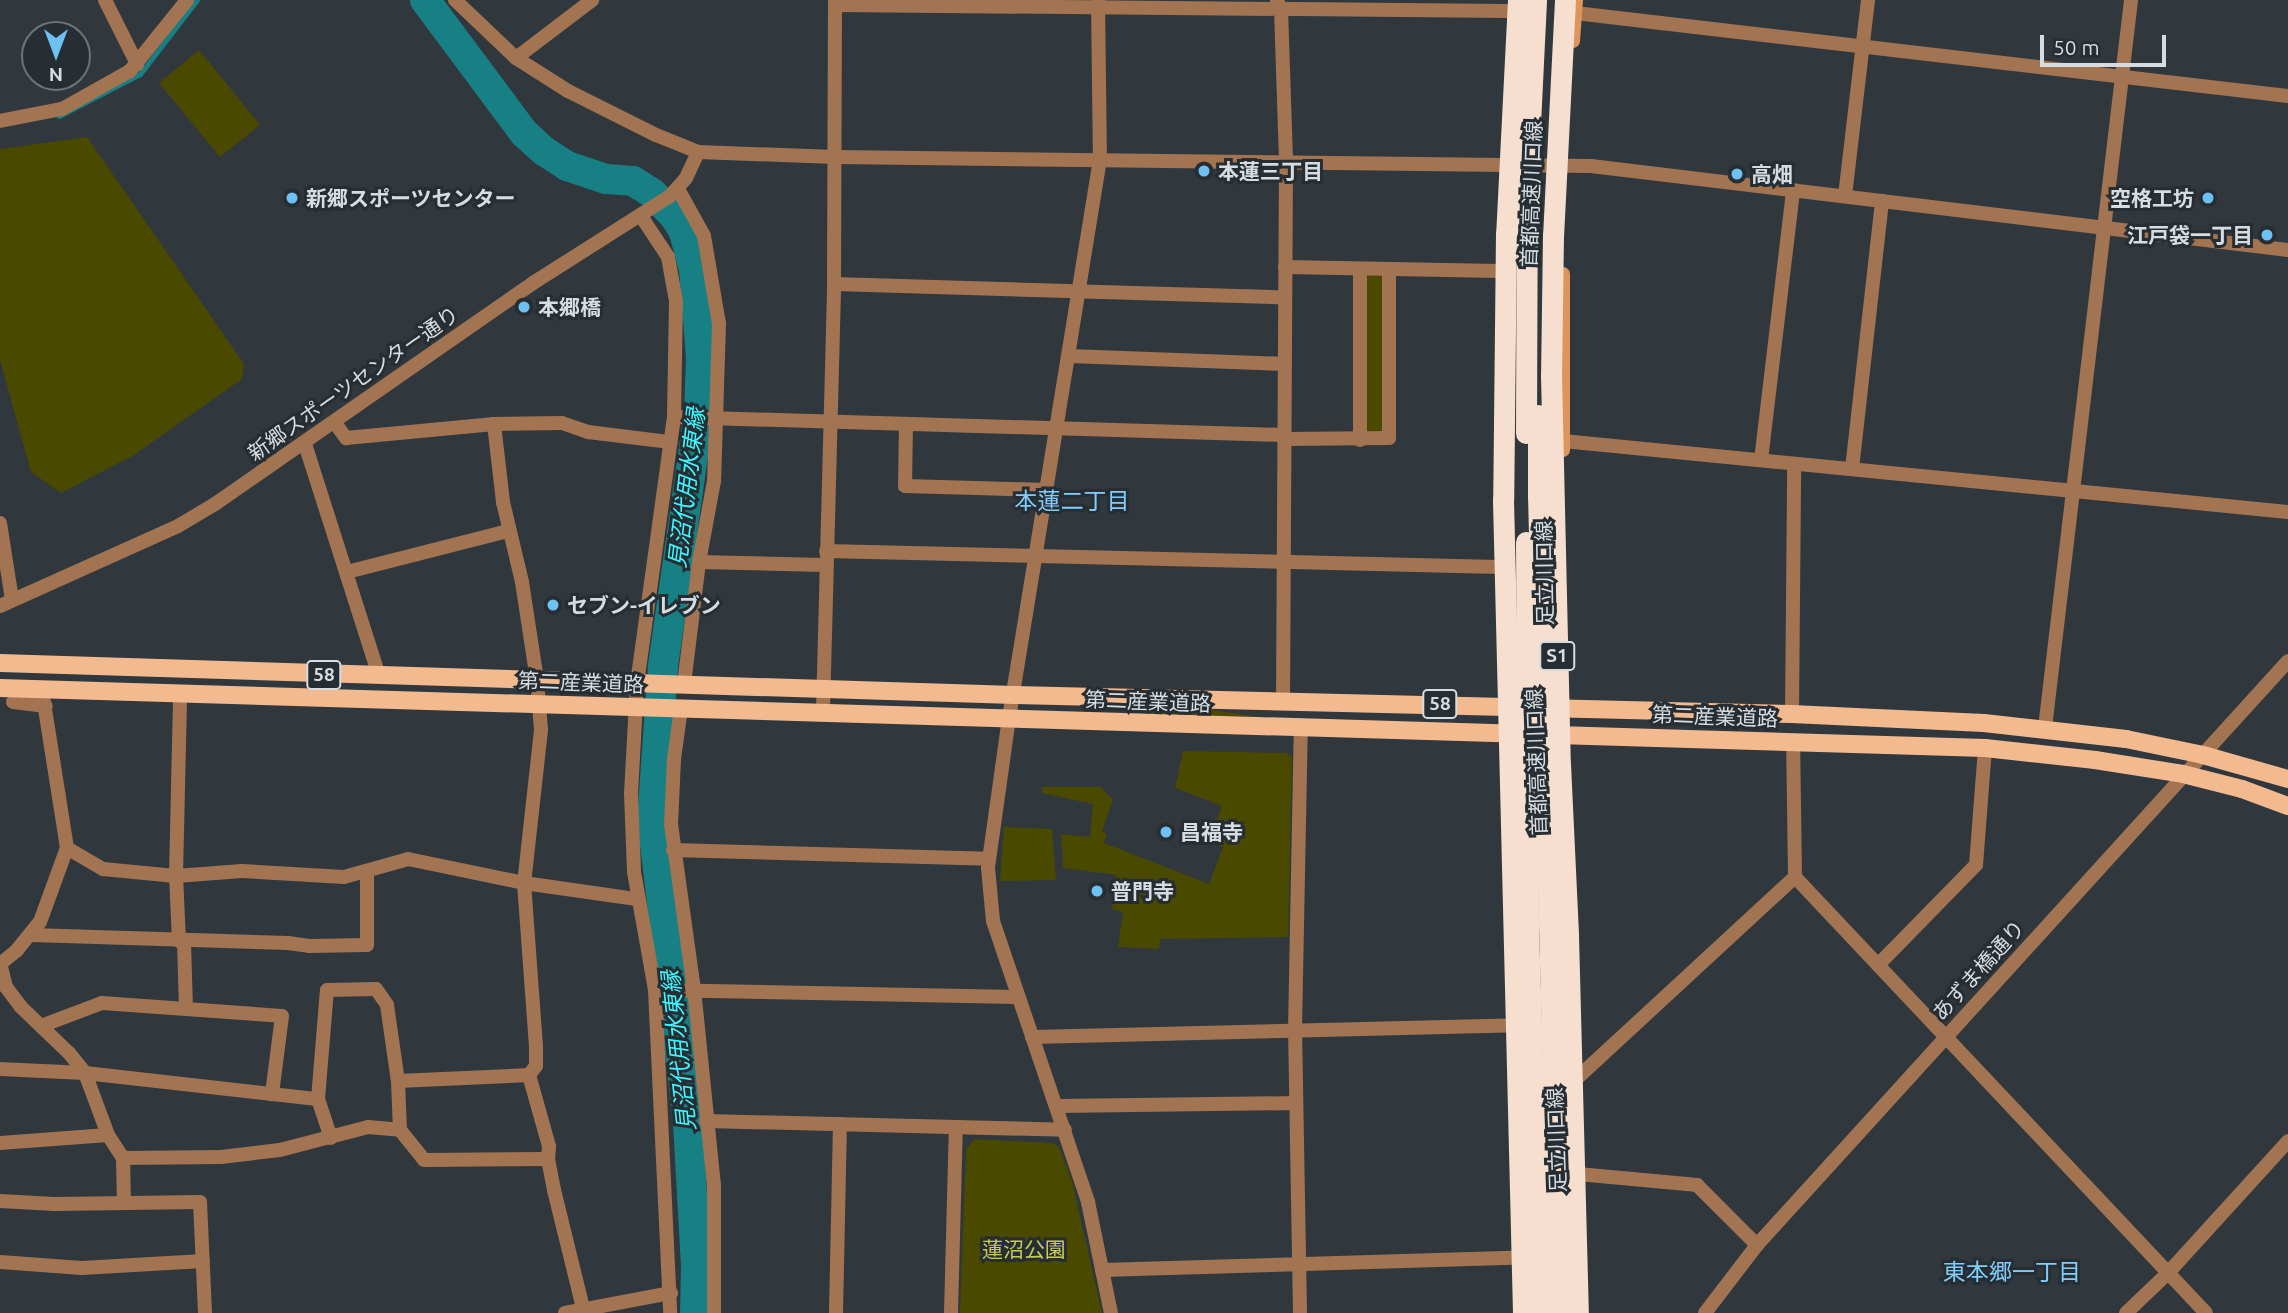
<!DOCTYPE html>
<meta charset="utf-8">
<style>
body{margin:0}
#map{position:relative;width:2288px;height:1313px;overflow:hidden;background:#30383e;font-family:Ubuntu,"Noto Sans JP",sans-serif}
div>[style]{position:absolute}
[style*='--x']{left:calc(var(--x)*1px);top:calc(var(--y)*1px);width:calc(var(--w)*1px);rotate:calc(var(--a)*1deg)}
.green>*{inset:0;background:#494900}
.stream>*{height:5px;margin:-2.5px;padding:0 2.5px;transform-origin:2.5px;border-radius:2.5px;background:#178085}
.river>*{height:30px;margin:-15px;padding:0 15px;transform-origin:15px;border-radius:15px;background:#178085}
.minor>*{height:14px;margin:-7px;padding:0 7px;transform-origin:7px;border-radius:7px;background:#a27451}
.tertiary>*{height:14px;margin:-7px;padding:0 7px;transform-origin:7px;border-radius:7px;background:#a27451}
.secondary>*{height:14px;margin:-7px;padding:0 7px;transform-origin:7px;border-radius:7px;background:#de955b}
.primary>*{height:18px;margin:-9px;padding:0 9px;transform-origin:9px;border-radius:9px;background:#f3ba8f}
.motorway>*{height:21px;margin:-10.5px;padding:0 10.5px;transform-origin:10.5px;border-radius:10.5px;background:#f6dfce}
.motorway-bridge>*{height:21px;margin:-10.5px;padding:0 10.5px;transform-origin:10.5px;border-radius:10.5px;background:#f6dfce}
.dots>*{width:19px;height:19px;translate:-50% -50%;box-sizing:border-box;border:4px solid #262e33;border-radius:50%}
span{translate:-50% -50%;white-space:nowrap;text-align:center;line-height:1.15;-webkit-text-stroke:6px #262e33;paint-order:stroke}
.shield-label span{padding:2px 5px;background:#262e33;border:2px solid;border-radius:5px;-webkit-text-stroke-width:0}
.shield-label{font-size:19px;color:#d7dce0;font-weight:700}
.poi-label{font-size:21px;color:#d7dce0;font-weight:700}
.left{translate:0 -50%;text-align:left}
.right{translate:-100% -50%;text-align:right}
.street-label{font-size:21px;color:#d7dce0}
.park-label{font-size:21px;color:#c8ca54}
.water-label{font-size:23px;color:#3ef6ff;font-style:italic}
.neighbourhood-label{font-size:23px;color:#80cdfb}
.north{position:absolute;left:21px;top:21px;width:70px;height:70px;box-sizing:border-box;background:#262e33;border:2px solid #6d7478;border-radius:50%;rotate:180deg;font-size:19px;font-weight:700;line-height:28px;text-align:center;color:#d7dce0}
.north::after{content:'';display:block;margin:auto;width:24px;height:32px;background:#6dc2f3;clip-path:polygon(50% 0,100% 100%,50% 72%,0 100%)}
.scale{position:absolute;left:2040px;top:35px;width:126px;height:32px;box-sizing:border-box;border:4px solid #d7dce0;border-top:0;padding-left:9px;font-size:21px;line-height:24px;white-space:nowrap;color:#d7dce0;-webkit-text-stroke:5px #262e33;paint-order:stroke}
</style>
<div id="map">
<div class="green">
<div style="clip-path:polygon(199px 50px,260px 125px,220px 157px,159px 83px)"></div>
<div style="clip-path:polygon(87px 137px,244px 364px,242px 379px,134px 455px,61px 493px,31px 472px,0 360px,0 149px)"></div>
<div style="clip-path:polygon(1369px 275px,1383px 277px,1384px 433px,1366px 432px,1367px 278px)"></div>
<div style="clip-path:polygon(1146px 707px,1199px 708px,1259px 717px,1146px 714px)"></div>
<div style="clip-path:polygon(1183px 751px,1287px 753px,1292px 757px,1288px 937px,1160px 939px,1159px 949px,1118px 947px,1123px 912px,1112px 909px,1116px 875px,1063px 868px,1061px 834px,1090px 837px,1093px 804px,1042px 793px,1042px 787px,1101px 787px,1113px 800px,1102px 831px,1107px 834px,1104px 843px,1209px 884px,1223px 847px,1208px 841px,1222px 806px,1175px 788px)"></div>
<div style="clip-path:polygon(1004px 827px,1052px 829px,1056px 880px,1000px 881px)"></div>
<div style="clip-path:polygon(975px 1139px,1052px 1143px,1059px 1147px,1072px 1181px,1102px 1313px,960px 1313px,966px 1149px)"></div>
</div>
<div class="stream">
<div style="--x:59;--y:116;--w:91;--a:-27.4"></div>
<div style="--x:140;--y:74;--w:93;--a:-52.4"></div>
</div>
<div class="river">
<div style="--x:425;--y:0;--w:166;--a:53.3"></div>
<div style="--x:524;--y:133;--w:27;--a:42"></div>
<div style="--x:544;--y:151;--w:27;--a:33"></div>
<div style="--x:567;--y:166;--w:41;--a:18.4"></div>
<div style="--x:606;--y:179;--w:27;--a:4"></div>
<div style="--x:633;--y:181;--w:22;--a:32"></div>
<div style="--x:652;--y:193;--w:33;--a:46"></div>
<div style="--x:675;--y:217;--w:17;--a:59"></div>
<div style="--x:684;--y:232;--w:38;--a:75"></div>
<div style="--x:694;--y:269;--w:88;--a:85.5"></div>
<div style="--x:701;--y:357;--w:56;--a:92"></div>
<div style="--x:699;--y:413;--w:257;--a:98.1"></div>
<div style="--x:663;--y:667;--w:152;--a:94.1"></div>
<div style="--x:652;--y:819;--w:306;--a:83.2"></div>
<div style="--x:688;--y:1123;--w:145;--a:86.8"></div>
<div style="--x:696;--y:1268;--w:45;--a:91.3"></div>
</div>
<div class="minor">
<div style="--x:105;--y:0;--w:72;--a:63.4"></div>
<div style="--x:455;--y:0;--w:84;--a:43.6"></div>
<div style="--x:516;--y:58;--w:62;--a:32.4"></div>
<div style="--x:568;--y:91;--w:98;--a:26.6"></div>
<div style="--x:656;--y:135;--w:45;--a:22"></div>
<div style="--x:1098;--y:0;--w:159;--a:89.3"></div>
<div style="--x:1277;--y:1;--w:9;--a:63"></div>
<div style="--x:1281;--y:9;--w:152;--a:88.1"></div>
<div style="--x:835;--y:5;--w:672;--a:0.51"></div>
<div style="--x:1575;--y:13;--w:718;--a:6.64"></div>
<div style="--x:516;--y:58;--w:96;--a:-37.3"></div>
<div style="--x:0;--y:121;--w:63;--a:-11"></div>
<div style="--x:62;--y:109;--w:78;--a:-29.2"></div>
<div style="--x:130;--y:71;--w:91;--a:-51.2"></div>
<div style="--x:678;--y:189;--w:54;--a:61"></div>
<div style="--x:704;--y:236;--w:89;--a:80.3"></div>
<div style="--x:719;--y:324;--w:157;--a:91.8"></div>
<div style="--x:714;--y:481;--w:82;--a:100.5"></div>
<div style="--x:699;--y:562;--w:123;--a:97"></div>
<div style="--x:1845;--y:196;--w:197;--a:-83.3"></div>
<div style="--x:641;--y:216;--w:49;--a:56.6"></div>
<div style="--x:668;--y:257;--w:45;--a:79.7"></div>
<div style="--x:676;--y:301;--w:116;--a:91"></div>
<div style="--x:674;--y:417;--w:269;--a:97.9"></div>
<div style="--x:637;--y:683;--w:110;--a:93.1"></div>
<div style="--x:631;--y:793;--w:79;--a:87.8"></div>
<div style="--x:634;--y:872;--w:120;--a:79.9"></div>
<div style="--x:655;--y:990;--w:323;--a:87.3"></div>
<div style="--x:1285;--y:267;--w:214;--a:1.1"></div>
<div style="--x:1360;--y:269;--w:171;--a:90"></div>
<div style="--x:834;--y:284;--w:451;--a:1.7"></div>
<div style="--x:1069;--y:356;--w:216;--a:2.1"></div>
<div style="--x:674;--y:417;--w:611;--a:1.69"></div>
<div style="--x:335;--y:423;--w:19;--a:54"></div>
<div style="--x:346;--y:438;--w:149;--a:-5.4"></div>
<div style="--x:494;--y:424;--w:68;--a:-0.8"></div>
<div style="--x:562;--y:423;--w:28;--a:19"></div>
<div style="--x:588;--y:432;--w:83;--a:7"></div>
<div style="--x:494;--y:424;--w:79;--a:83.4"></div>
<div style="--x:503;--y:502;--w:82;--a:76.6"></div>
<div style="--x:522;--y:582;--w:99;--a:81.3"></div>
<div style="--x:537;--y:680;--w:50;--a:85.4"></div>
<div style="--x:541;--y:730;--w:154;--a:96.3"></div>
<div style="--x:524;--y:883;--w:164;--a:85.8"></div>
<div style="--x:536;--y:1047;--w:19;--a:90"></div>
<div style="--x:536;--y:1066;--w:11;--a:128"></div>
<div style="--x:529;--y:1075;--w:74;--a:74.3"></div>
<div style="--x:549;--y:1146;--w:13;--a:94"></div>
<div style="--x:548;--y:1159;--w:32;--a:79"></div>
<div style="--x:554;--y:1190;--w:122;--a:76.2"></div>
<div style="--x:906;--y:424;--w:62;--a:90.9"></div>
<div style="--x:905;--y:486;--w:141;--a:1.6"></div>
<div style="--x:1284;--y:439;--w:105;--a:-0.5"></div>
<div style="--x:1389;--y:438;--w:169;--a:-90"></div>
<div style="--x:305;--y:444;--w:244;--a:72.3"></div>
<div style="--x:1761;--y:460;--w:272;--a:-83.2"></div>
<div style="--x:1852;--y:469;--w:270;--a:-83.6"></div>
<div style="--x:0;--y:523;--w:78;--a:81.1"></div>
<div style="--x:826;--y:551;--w:673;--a:1.36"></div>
<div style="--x:699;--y:562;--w:126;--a:1.4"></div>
<div style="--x:347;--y:572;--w:166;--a:-14.3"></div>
<div style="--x:42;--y:690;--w:160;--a:81"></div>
<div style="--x:67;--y:848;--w:42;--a:30.3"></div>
<div style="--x:103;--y:869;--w:73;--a:5.5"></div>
<div style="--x:176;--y:876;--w:66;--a:-4.3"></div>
<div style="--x:242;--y:871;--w:102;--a:3.4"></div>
<div style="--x:344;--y:877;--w:66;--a:-15.7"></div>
<div style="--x:408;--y:859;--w:118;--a:11.7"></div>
<div style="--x:524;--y:883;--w:114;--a:8.1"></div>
<div style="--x:13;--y:702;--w:33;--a:7"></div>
<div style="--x:681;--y:708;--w:51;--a:97.8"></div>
<div style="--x:674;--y:759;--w:65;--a:92.6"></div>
<div style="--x:671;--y:824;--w:167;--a:82.1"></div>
<div style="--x:694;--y:989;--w:197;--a:84.2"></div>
<div style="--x:714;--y:1185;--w:128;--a:90"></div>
<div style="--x:1792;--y:714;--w:250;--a:-89.5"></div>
<div style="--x:1009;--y:718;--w:151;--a:98"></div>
<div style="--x:988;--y:868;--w:53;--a:84.6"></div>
<div style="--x:993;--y:921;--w:297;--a:71.3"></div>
<div style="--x:1088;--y:1202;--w:113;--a:78.3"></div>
<div style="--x:673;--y:850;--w:316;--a:1.6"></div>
<div style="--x:31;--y:935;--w:257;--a:1.8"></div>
<div style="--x:288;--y:943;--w:21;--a:8"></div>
<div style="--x:309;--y:946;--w:58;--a:-1"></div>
<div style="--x:367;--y:945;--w:74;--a:-90"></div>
<div style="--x:179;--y:941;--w:65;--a:-92.6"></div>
<div style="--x:176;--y:876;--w:183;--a:-88.7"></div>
<div style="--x:184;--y:942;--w:66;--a:88.3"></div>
<div style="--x:0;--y:963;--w:25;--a:76"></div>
<div style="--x:6;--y:987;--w:25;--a:53"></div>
<div style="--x:21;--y:1007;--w:66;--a:43.8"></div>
<div style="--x:69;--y:1053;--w:26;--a:51"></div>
<div style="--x:85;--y:1073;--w:66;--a:69.6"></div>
<div style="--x:108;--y:1135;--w:27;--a:57"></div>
<div style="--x:123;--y:1158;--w:44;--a:88.7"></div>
<div style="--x:0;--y:964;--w:22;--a:-39"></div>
<div style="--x:17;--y:950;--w:36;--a:-51"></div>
<div style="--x:40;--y:922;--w:79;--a:-70"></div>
<div style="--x:1878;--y:965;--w:140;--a:-45.6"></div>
<div style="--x:1976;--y:865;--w:117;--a:-85.6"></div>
<div style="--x:655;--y:990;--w:361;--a:1.1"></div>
<div style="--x:41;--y:1026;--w:65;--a:-20.7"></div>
<div style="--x:102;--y:1003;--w:180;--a:4.1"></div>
<div style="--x:282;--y:1016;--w:79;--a:97.3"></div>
<div style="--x:1032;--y:1037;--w:475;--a:-1.4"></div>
<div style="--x:0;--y:1069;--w:85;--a:2.7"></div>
<div style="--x:85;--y:1073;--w:234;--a:6.4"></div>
<div style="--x:318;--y:1099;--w:41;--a:71.6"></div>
<div style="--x:1575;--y:1080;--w:299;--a:-42.7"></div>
<div style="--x:1795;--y:877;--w:136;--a:-90.8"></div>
<div style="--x:398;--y:1081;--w:131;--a:-2.6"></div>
<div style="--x:318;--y:1099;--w:109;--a:-85.3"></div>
<div style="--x:327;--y:990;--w:49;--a:-1.2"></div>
<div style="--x:376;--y:989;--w:19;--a:55"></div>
<div style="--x:387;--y:1005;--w:77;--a:81.8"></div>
<div style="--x:398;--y:1081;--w:49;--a:87.7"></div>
<div style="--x:1057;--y:1106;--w:239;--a:-0.7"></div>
<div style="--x:706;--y:1121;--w:359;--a:1.4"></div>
<div style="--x:0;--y:1143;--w:108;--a:-4.2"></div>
<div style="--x:123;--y:1158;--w:98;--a:-0.6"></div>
<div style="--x:221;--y:1157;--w:59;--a:-6.8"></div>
<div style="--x:280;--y:1150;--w:91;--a:-14.6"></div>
<div style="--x:368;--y:1127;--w:32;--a:5"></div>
<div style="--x:400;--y:1130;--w:38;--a:51"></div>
<div style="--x:424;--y:1160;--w:124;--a:-0.5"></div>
<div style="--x:1578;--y:1174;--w:120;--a:5.3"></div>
<div style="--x:1697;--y:1185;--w:85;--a:45"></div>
<div style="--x:0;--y:1201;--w:54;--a:3.2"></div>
<div style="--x:54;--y:1204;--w:146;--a:-0.8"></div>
<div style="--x:200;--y:1202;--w:111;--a:87.4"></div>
<div style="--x:0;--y:1262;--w:82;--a:4.2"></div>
<div style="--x:82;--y:1268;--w:121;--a:-3.3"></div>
<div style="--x:1102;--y:1270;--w:411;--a:-1.7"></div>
<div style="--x:565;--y:1313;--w:108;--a:-10.7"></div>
<div style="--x:836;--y:1313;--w:189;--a:-88.8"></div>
<div style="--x:951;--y:1313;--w:186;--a:-88.5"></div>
</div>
<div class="tertiary">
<div style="--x:1563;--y:441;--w:728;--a:5.59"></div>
<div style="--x:0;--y:606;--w:195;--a:-24.2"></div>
<div style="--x:178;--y:526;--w:43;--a:-30.7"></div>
<div style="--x:215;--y:504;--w:387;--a:-34.8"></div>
<div style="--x:533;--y:283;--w:162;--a:-32.4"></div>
<div style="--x:670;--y:196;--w:24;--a:-48"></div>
<div style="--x:686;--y:178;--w:29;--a:-65"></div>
<div style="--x:698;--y:152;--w:137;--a:2.1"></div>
<div style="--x:835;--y:157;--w:756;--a:0.68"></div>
<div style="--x:1591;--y:166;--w:702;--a:6.87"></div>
<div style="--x:1283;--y:701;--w:540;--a:-89.68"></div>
<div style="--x:823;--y:711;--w:427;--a:-88.5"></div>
<div style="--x:834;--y:284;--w:284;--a:-89.8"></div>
<div style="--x:1009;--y:718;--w:566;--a:-80.75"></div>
<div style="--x:2045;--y:728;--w:733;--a:-83.26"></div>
<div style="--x:1795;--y:877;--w:599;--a:46.69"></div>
<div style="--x:1300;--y:1313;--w:283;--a:-91"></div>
<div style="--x:1295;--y:1030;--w:302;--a:-88.9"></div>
<div style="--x:1705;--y:1313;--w:86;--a:-52.6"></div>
<div style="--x:1757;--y:1245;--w:789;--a:-47.72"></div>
<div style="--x:2126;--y:1313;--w:58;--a:-43.6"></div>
<div style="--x:2168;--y:1273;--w:178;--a:-47.7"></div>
</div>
<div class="secondary">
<div style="--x:1573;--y:41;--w:41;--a:-85.8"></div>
<div style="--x:1563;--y:274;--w:176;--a:90"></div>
</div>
<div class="primary">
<div style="--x:0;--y:663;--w:1015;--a:1.81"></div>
<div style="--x:1014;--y:695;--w:778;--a:1.4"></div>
<div style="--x:1792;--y:714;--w:192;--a:2.7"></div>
<div style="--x:1984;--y:723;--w:143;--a:6.4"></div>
<div style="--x:2126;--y:739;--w:79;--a:11.7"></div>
<div style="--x:2203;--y:755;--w:88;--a:15.8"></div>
<div style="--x:0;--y:688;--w:1986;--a:1.73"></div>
<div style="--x:1985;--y:748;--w:111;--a:6.2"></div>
<div style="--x:2095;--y:760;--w:89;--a:9"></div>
<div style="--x:2183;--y:774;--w:61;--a:14.3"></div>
<div style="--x:2242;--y:789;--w:49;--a:20.3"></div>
</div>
<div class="motorway">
<div style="--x:1538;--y:495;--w:818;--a:88.53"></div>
<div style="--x:1526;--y:542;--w:386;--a:89.7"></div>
<div style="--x:1528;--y:928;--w:385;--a:88.2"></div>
</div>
<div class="motorway-bridge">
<div style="--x:1518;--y:0;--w:233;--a:92.9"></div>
<div style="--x:1506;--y:233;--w:267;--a:90.6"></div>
<div style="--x:1503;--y:500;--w:813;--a:88.59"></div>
<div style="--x:1565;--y:0;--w:235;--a:92.9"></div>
<div style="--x:1553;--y:235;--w:140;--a:90.8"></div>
<div style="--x:1551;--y:375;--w:389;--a:88.7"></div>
<div style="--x:1560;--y:764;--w:172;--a:87.3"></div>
<div style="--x:1568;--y:936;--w:377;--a:88.5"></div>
<div style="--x:1526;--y:433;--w:248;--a:-89.8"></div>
<div style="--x:1527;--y:185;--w:185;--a:-87.2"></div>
<div style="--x:1538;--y:495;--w:80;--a:-90"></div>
</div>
<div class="dots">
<div style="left:1204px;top:171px;background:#6dc2f3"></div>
<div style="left:1737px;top:174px;background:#6dc2f3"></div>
<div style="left:292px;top:198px;background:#6dc2f3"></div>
<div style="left:2208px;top:198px;background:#6dc2f3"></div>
<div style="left:2267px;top:235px;background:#6dc2f3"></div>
<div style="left:524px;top:307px;background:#6dc2f3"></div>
<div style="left:553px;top:605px;background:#6dc2f3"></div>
<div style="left:1166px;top:832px;background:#6dc2f3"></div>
<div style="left:1097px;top:891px;background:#6dc2f3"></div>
</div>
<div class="shield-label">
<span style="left:1557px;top:656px">S1</span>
<span style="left:324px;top:675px">58</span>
<span style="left:1440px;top:704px">58</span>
</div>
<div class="poi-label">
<span class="left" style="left:1218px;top:171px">本蓮三丁目</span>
<span class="left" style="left:1751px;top:174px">高畑</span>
<span class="left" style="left:306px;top:198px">新郷スポーツセンター</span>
<span class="right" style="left:2194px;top:198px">空格工坊</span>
<span class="right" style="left:2253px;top:235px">江戸袋一丁目</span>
<span class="left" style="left:538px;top:307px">本郷橋</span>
<span class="left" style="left:567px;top:605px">セブン-イレブン</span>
<span class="left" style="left:1180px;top:832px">昌福寺</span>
<span class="left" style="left:1111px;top:891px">普門寺</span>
</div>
<div class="street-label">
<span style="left:1531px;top:194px;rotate:-88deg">首都高速川口線</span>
<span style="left:353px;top:383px;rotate:-35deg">新郷スポーツセンター通り</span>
<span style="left:1544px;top:573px;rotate:-91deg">足立川口線</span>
<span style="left:581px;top:682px;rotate:2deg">第二産業道路</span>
<span style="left:1148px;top:701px;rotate:2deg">第二産業道路</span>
<span style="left:1715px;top:716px;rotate:2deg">第二産業道路</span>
<span style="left:1536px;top:762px;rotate:-92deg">首都高速川口線</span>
<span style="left:1978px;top:970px;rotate:-48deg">あずま橋通り</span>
<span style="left:1556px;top:1140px;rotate:-92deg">足立川口線</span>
</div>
<div class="park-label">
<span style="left:1024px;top:1249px">蓮沼公園</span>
</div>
<div class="water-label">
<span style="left:687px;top:488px;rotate:-83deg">見沼代用水東縁</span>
<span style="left:679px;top:1051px;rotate:-96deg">見沼代用水東縁</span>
</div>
<div class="neighbourhood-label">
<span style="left:1072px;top:501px">本蓮二丁目</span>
<span style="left:2012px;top:1272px">東本郷一丁目</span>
</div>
<div class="north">N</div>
<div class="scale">50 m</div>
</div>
